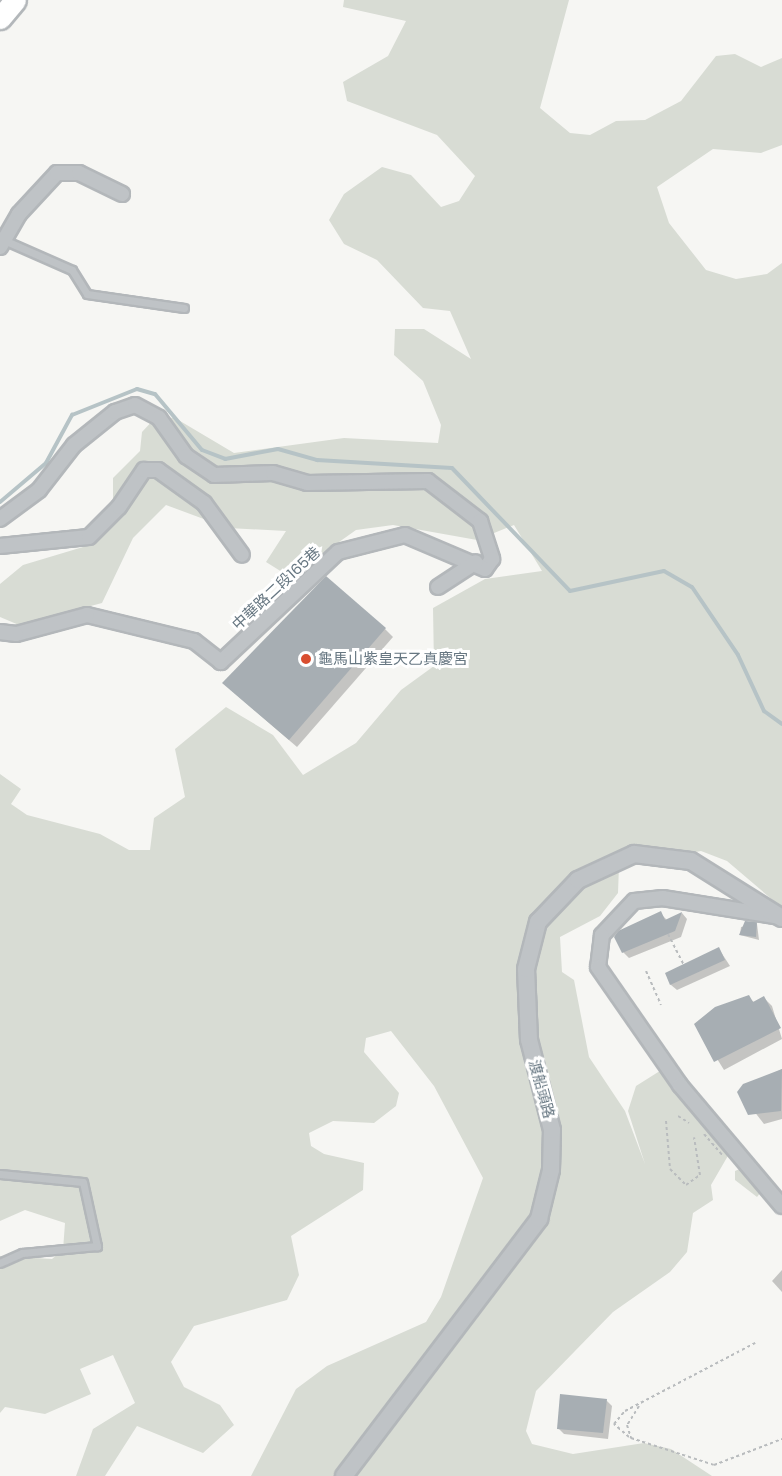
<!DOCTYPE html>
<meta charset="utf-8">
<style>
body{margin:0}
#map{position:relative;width:782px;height:1476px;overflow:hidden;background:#f6f6f3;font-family:Poppins,"Noto Sans TC",sans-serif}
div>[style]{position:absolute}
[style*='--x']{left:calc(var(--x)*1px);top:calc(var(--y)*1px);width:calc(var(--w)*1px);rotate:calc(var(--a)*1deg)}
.green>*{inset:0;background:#d8dcd4}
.shadow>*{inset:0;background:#0003}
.stream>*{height:4px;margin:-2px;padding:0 2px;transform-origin:2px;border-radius:2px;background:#b6c3c6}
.building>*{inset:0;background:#a7aeb3}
.path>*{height:2px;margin-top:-1px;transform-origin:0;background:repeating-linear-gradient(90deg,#b9bcbe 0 3px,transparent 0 6px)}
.roads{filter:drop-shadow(2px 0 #b3b7ba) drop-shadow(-2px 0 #b3b7ba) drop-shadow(0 2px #b3b7ba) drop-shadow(0 -2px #b3b7ba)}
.service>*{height:7px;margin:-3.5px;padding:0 3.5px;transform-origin:3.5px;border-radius:3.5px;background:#bfc3c6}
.minor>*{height:14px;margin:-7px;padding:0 7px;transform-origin:7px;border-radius:7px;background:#bfc3c6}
.tertiary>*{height:16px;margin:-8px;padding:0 8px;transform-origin:8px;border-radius:8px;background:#bfc3c6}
.primary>*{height:21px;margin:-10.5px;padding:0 10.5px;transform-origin:10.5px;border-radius:10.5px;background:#fff}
.dots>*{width:16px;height:16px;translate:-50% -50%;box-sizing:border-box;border:3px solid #fff;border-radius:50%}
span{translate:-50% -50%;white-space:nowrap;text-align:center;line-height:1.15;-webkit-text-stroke:6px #fff;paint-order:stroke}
.street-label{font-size:15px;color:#677782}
.poi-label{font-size:15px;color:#677782}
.left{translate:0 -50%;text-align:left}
</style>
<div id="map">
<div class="green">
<div style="clip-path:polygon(344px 0,569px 0,540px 108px,570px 133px,590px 135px,616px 121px,645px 120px,681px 101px,716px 56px,735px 54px,761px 67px,782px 58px,782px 145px,761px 153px,713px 149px,657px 187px,669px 223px,706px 270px,736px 279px,767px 274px,782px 263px,782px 908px,727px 861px,701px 851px,619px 866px,618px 893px,600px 916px,560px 937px,562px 972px,574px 980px,589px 1057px,625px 1111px,645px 1164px,628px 1111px,636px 1086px,663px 1069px,729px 1154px,711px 1185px,713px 1200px,693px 1213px,687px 1252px,670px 1272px,613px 1312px,536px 1391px,526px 1431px,532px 1444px,573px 1454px,644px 1443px,671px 1449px,712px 1476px,251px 1476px,296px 1389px,327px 1366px,426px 1322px,441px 1297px,483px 1178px,434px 1086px,391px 1031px,366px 1038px,364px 1052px,399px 1093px,396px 1106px,374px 1123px,333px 1121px,309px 1133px,311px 1146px,324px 1154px,364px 1163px,363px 1190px,291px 1236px,299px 1275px,287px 1300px,194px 1326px,171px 1362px,184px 1387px,220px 1405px,234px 1425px,203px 1453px,137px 1426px,105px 1476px,76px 1476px,93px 1429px,135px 1403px,113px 1355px,80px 1369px,91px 1394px,45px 1414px,5px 1407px,0 1413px,0 1256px,52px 1259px,63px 1250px,65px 1223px,25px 1210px,0 1221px,0 774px,21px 789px,11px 804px,27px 815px,100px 834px,129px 850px,150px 850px,154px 818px,185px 797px,175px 749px,226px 707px,273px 735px,303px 775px,356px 743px,401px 690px,434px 666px,433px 608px,485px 579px,542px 571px,514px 525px,477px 540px,393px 525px,356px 530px,301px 569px,282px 572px,266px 562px,286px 531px,228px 528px,166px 505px,133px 538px,102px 603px,19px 625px,0 617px,0 584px,23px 565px,83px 547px,113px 505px,113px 478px,140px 451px,142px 432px,156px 417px,175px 418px,234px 453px,344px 438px,438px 443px,441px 425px,423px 381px,394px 355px,395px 329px,424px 329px,471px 359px,450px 311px,423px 308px,377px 260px,344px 244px,329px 220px,344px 194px,382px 167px,411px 175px,441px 207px,459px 201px,475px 176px,437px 135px,347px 101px,343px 82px,388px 56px,406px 21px,343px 7px)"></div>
<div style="clip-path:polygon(742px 1168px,761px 1192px,757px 1197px,735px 1180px,735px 1171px)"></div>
</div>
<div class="shadow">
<div style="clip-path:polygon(385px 629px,393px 637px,297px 747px,232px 691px)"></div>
<div style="clip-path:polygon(660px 913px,667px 920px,682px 913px,687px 919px,681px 937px,629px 958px,623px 952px)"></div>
<div style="clip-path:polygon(757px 924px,759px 940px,740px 935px,741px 927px)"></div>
<div style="clip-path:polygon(719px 949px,730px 966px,677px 990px,671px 985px,666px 974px)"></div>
<div style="clip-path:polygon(748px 997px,755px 1003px,764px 998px,772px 1006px,782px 1039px,724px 1070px,696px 1025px)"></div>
<div style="clip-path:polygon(782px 1069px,782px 1119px,764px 1124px,739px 1092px)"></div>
<div style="clip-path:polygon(782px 1270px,782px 1292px,772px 1281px)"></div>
<div style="clip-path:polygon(606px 1400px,612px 1406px,608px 1439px,564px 1434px,558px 1428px)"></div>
</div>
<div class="stream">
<div style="--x:0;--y:502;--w:60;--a:-40.3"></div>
<div style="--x:46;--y:463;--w:55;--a:-61.6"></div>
<div style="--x:72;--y:415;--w:70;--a:-21.8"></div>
<div style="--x:137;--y:389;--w:19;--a:16"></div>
<div style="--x:155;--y:394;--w:73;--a:50"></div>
<div style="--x:202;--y:450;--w:25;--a:21"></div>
<div style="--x:225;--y:459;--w:54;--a:-10.7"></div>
<div style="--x:278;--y:449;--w:41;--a:15.8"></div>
<div style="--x:317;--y:460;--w:135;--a:3.4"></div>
<div style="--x:452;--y:468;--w:170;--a:46.2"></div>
<div style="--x:570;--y:591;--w:96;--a:-12"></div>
<div style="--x:664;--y:571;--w:32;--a:30"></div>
<div style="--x:692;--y:587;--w:82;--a:55.9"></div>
<div style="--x:738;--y:655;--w:62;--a:65.1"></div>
<div style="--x:764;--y:711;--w:22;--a:36"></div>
</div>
<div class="building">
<div style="clip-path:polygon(326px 576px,386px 628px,289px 740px,222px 683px)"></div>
<div style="clip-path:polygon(661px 911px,665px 920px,682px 912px,675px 931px,622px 953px,614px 937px,618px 931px)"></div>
<div style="clip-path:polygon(745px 921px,757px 922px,756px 937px,739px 935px)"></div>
<div style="clip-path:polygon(719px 947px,725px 960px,670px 985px,665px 973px)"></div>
<div style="clip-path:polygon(749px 995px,753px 1002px,764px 996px,781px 1028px,714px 1062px,694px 1024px,715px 1007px)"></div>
<div style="clip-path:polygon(782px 1069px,781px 1111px,748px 1115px,737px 1092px,743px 1084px)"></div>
<div style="clip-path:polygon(560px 1394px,607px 1399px,603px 1433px,557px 1429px)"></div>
</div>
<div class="path">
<div style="--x:668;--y:934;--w:34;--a:63"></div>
<div style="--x:646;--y:971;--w:37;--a:66"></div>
<div style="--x:678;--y:1116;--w:13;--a:32"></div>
<div style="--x:666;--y:1121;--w:48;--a:85.2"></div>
<div style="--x:670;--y:1169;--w:23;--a:45"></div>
<div style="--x:686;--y:1185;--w:17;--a:-36"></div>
<div style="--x:700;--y:1175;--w:38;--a:-99"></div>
<div style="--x:704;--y:1134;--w:28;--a:49"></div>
<div style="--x:639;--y:1406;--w:22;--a:122"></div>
<div style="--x:627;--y:1425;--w:14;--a:73"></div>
<div style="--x:631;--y:1438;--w:87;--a:18"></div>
<div style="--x:714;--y:1465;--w:73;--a:-20.9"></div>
<div style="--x:629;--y:1437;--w:20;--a:-139"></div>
<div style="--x:614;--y:1424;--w:17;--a:-50"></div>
<div style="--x:625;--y:1411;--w:147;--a:-27.6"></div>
</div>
<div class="roads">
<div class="service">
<div style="--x:6;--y:241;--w:72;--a:23.7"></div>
<div style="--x:72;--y:270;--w:28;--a:58"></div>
<div style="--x:87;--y:294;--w:98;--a:8.2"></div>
<div style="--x:0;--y:1174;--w:83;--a:5.5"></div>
<div style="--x:83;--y:1182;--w:66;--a:77.7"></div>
<div style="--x:97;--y:1246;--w:75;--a:174.7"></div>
<div style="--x:22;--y:1253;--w:24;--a:156"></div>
</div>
<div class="minor">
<div style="--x:0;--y:247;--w:38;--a:-60"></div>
<div style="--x:19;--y:214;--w:56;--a:-47.2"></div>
<div style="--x:57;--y:173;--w:22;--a:0"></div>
<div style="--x:79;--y:173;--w:48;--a:26"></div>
<div style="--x:0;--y:519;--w:49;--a:-36.6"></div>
<div style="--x:39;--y:490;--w:57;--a:-52.1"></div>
<div style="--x:74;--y:445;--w:53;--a:-38.8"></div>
<div style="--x:115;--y:412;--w:21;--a:-19"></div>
<div style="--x:135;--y:405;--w:27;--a:28"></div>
<div style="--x:159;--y:418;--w:47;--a:54.6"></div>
<div style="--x:186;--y:456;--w:34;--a:34"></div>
<div style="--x:214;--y:475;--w:59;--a:-1.9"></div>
<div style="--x:273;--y:473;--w:35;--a:16"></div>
<div style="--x:307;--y:483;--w:121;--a:-0.9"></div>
<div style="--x:428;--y:481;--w:66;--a:37.6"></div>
<div style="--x:480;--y:521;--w:40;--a:72"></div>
<div style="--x:492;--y:559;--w:12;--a:125"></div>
<div style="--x:485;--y:569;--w:87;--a:-157"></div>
<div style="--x:405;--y:535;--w:69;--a:165.8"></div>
<div style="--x:338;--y:552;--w:161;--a:136.8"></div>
<div style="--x:221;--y:662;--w:34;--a:-142"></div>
<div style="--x:194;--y:641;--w:110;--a:-166.3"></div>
<div style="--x:87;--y:615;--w:73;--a:165"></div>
<div style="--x:16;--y:634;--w:16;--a:-173"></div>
<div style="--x:0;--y:546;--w:89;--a:-5.8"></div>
<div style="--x:89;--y:537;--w:42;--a:-45"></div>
<div style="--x:119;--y:507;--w:45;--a:-56"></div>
<div style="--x:144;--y:470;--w:14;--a:0"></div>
<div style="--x:158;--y:470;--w:57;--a:35.7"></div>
<div style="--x:204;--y:503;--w:64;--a:53.8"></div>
<div style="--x:438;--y:587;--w:45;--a:-33.3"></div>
<div style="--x:781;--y:917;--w:120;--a:-170.9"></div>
<div style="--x:663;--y:898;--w:29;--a:174"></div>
<div style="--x:634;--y:901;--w:47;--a:133.3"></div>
<div style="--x:602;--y:935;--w:32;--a:97"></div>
<div style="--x:598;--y:967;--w:144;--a:55.2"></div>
<div style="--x:680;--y:1085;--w:158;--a:49.9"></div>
</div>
<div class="tertiary">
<div style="--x:344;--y:1476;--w:323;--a:-52.8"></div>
<div style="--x:539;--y:1219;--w:50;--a:-76.2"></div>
<div style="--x:551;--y:1170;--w:40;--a:-88.6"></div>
<div style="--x:552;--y:1130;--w:93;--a:-104.3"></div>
<div style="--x:529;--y:1040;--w:71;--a:-92.4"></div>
<div style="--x:526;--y:969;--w:49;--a:-75.7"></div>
<div style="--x:538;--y:922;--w:58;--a:-46.4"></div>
<div style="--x:578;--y:880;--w:62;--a:-24.9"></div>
<div style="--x:634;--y:854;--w:57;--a:7"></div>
<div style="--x:691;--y:861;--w:107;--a:32.1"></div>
</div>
<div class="primary">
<div style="--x:0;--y:18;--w:23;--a:-50"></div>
</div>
</div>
<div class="dots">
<div style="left:306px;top:659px;background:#d94e30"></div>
</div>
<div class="street-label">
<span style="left:276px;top:588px;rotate:-43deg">中華路二段165巷</span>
<span style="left:542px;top:1089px;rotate:75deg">渡船頭路</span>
</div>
<div class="poi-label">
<span class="left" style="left:318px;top:659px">龜馬山紫皇天乙真慶宮</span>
</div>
</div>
